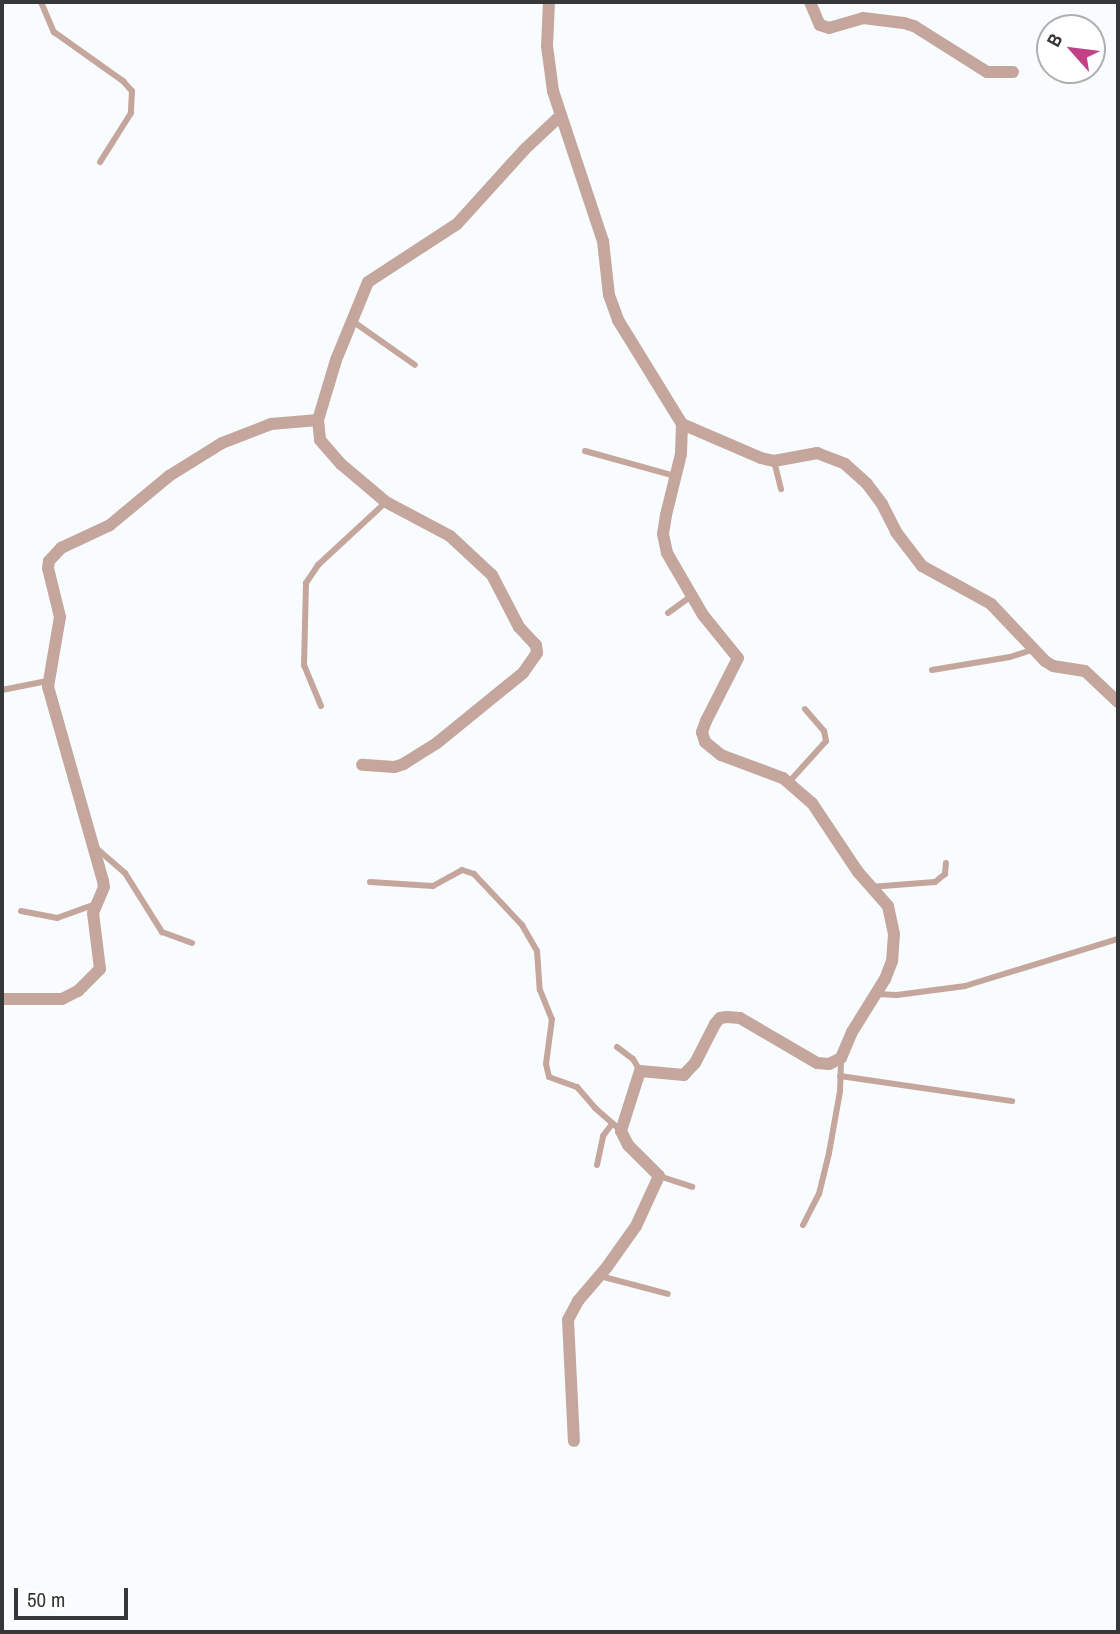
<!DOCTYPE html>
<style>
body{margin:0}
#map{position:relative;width:1120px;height:1634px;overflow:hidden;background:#f9fcfe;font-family:"Archivo Narrow",sans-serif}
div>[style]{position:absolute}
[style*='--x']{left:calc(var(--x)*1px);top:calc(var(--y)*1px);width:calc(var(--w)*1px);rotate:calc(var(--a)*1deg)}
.lane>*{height:6px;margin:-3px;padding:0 3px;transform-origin:3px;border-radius:3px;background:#c4a69d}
.street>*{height:12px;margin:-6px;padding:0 6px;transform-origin:6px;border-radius:6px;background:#c4a69d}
span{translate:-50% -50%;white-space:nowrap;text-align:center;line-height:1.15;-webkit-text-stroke:7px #fff;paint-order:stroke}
.frame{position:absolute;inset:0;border:4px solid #363738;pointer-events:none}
.north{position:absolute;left:1036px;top:14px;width:70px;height:70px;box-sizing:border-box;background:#fff;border:2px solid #afafaf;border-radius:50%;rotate:298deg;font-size:19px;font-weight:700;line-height:28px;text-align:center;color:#363738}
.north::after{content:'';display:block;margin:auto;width:24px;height:32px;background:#c24088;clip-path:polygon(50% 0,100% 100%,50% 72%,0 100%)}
.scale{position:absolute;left:14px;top:1588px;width:114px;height:32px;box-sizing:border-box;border:4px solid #363738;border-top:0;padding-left:9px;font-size:21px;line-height:24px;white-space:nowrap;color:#363738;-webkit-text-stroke:5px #fff;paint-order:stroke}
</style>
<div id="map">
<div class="lane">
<div style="--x:41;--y:2;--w:33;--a:67"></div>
<div style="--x:54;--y:32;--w:85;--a:35.4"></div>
<div style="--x:123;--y:81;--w:13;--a:48"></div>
<div style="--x:132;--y:91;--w:22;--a:93"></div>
<div style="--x:131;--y:113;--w:58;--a:122.3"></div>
<div style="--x:351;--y:320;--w:78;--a:35.1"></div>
<div style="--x:585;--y:451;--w:93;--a:15.5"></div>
<div style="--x:774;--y:461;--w:29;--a:76"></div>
<div style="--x:668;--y:613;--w:29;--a:-36"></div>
<div style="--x:932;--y:670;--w:79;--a:-9.5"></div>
<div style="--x:1010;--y:657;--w:23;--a:-18"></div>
<div style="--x:2;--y:690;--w:46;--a:-11.3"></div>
<div style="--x:321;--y:706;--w:44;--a:-112.5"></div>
<div style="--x:304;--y:665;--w:82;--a:-88.6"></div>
<div style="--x:306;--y:583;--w:22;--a:-56"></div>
<div style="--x:318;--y:565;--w:93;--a:-42.8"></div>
<div style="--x:789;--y:782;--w:55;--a:-47.9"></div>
<div style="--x:826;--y:741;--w:10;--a:-101"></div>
<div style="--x:824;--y:731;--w:29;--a:-131"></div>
<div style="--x:95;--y:847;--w:40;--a:41"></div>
<div style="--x:125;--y:873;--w:70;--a:57.9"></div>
<div style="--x:162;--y:932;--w:32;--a:20"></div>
<div style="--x:370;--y:882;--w:63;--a:3.6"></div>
<div style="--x:433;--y:886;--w:33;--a:-29"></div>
<div style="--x:462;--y:870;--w:13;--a:18"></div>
<div style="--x:474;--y:874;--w:70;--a:46.7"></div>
<div style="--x:522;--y:925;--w:30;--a:60"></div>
<div style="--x:537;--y:951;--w:39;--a:86"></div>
<div style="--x:540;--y:990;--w:31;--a:68"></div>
<div style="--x:552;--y:1019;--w:45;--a:97.6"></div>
<div style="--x:546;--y:1064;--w:13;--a:77"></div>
<div style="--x:549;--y:1077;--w:30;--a:20"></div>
<div style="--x:577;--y:1087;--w:28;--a:49"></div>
<div style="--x:595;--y:1108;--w:35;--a:41"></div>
<div style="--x:870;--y:887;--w:65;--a:-4.4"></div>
<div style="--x:935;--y:882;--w:13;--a:-39"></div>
<div style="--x:945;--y:874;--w:11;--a:-85"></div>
<div style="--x:21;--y:911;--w:37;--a:11"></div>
<div style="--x:57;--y:918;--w:41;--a:-19.7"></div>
<div style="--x:876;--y:994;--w:21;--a:3"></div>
<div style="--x:897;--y:995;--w:69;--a:-7.5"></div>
<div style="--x:965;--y:986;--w:160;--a:-17.1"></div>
<div style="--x:617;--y:1047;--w:20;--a:37"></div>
<div style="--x:633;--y:1059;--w:14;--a:60"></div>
<div style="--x:840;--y:1076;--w:174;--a:8.3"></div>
<div style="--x:597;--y:1165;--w:30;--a:-78"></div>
<div style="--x:603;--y:1136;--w:15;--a:-53"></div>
<div style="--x:659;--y:1176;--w:35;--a:18"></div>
<div style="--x:803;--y:1225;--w:35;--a:-63"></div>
<div style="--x:819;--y:1194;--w:42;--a:-76.3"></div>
<div style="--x:829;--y:1153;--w:63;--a:-79.9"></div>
<div style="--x:840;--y:1091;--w:33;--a:-88"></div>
<div style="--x:600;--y:1276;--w:70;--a:14.8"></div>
</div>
<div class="street">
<div style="--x:549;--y:2;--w:44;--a:92.6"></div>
<div style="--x:547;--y:46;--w:45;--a:82.4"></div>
<div style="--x:553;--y:91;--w:158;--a:71.6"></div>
<div style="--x:603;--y:241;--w:54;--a:83.7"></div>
<div style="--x:609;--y:295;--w:27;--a:70"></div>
<div style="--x:618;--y:320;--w:122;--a:58.4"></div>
<div style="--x:682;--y:424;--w:30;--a:92"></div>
<div style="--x:681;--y:454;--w:63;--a:103.8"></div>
<div style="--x:666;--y:515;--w:19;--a:99"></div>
<div style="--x:663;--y:534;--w:19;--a:78"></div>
<div style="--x:667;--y:553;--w:72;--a:59.9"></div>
<div style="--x:703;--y:615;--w:55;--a:50.9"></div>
<div style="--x:738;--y:658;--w:71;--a:116.9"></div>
<div style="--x:706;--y:721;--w:12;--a:110"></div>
<div style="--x:702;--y:732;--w:10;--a:73"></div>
<div style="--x:705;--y:742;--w:21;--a:39"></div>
<div style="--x:721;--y:755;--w:66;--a:20.4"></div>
<div style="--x:783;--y:778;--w:38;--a:41"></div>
<div style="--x:812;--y:803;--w:83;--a:56.3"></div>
<div style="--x:858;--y:872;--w:45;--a:48.6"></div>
<div style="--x:888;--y:906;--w:29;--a:78"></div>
<div style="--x:894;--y:934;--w:27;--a:94"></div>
<div style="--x:892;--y:961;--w:19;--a:111"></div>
<div style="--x:885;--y:979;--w:62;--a:121.9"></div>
<div style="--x:852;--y:1032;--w:28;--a:113"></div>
<div style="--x:841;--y:1058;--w:13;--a:153"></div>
<div style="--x:829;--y:1064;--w:12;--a:-175"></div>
<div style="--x:817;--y:1063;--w:89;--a:-149.7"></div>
<div style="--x:740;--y:1018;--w:13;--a:-176"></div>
<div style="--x:727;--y:1017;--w:7;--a:172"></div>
<div style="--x:720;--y:1018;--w:8;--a:130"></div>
<div style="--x:715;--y:1024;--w:44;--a:117.1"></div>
<div style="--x:695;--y:1063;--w:16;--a:133"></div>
<div style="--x:684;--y:1075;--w:44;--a:-174.8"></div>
<div style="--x:640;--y:1071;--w:63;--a:107.6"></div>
<div style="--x:621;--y:1131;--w:16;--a:63"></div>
<div style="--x:628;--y:1145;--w:44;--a:45"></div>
<div style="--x:659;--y:1176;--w:55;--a:114.7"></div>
<div style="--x:636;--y:1226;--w:50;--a:125.3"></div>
<div style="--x:607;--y:1267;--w:45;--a:130.5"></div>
<div style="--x:578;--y:1301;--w:21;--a:118"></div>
<div style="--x:568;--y:1320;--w:121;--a:87.2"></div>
<div style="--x:810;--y:2;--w:25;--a:67"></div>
<div style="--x:820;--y:25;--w:9;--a:18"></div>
<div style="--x:829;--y:28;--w:35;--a:-16"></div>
<div style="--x:863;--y:18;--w:41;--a:7"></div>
<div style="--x:904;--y:23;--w:10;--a:17"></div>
<div style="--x:914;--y:26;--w:86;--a:32.2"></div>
<div style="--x:987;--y:72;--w:26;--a:0"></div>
<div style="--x:318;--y:420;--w:20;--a:84"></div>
<div style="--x:320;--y:440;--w:32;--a:49"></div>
<div style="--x:341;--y:464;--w:59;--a:40.2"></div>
<div style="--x:386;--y:502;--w:72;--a:28"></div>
<div style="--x:450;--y:536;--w:57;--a:42.9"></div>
<div style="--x:492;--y:575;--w:59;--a:62.6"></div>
<div style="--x:519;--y:627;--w:25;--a:47"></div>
<div style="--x:536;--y:645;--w:8;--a:83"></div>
<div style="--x:537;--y:653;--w:24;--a:125"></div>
<div style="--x:523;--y:673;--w:111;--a:140.9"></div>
<div style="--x:437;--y:743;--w:39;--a:148"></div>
<div style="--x:404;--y:764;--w:10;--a:163"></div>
<div style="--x:394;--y:767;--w:32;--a:-176"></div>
<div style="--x:682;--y:424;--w:86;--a:23.3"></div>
<div style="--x:761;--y:458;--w:13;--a:13"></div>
<div style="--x:774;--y:461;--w:44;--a:-10.5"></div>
<div style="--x:817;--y:453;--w:30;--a:21"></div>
<div style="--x:845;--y:464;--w:30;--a:42"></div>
<div style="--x:867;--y:484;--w:25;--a:53"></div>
<div style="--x:882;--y:504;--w:31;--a:63"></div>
<div style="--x:896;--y:532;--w:43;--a:52.6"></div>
<div style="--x:922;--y:566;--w:79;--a:28.8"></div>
<div style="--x:991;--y:604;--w:79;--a:46.5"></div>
<div style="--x:1045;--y:661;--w:9;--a:32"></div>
<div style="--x:1053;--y:666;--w:32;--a:9"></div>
<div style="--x:1085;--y:671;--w:45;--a:43.2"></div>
<div style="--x:2;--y:999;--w:60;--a:0"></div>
<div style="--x:62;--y:999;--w:18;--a:-27"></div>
<div style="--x:78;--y:991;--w:31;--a:-45"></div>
<div style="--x:100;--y:969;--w:56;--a:-97.1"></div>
<div style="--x:93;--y:913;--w:28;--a:-67"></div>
<div style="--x:104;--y:887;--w:6;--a:-99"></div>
<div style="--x:103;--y:881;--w:202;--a:-105.8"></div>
<div style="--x:48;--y:687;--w:71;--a:-80.3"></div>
<div style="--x:60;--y:617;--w:50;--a:-103.8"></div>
<div style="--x:48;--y:568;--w:7;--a:-82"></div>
<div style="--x:49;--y:561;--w:18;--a:-47"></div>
<div style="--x:61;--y:548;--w:54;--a:-25.1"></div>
<div style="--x:110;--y:525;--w:77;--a:-39.7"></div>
<div style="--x:169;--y:476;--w:62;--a:-31.9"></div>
<div style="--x:222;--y:443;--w:53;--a:-21.2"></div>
<div style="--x:271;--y:424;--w:47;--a:-4.9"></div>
<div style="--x:318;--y:420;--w:63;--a:-73.3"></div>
<div style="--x:336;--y:360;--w:84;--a:-67.7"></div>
<div style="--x:368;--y:282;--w:106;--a:-33.1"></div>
<div style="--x:457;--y:224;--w:101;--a:-47.8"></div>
<div style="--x:525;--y:149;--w:48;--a:-43.3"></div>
</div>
<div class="frame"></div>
<div class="north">B</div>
<div class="scale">50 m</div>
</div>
